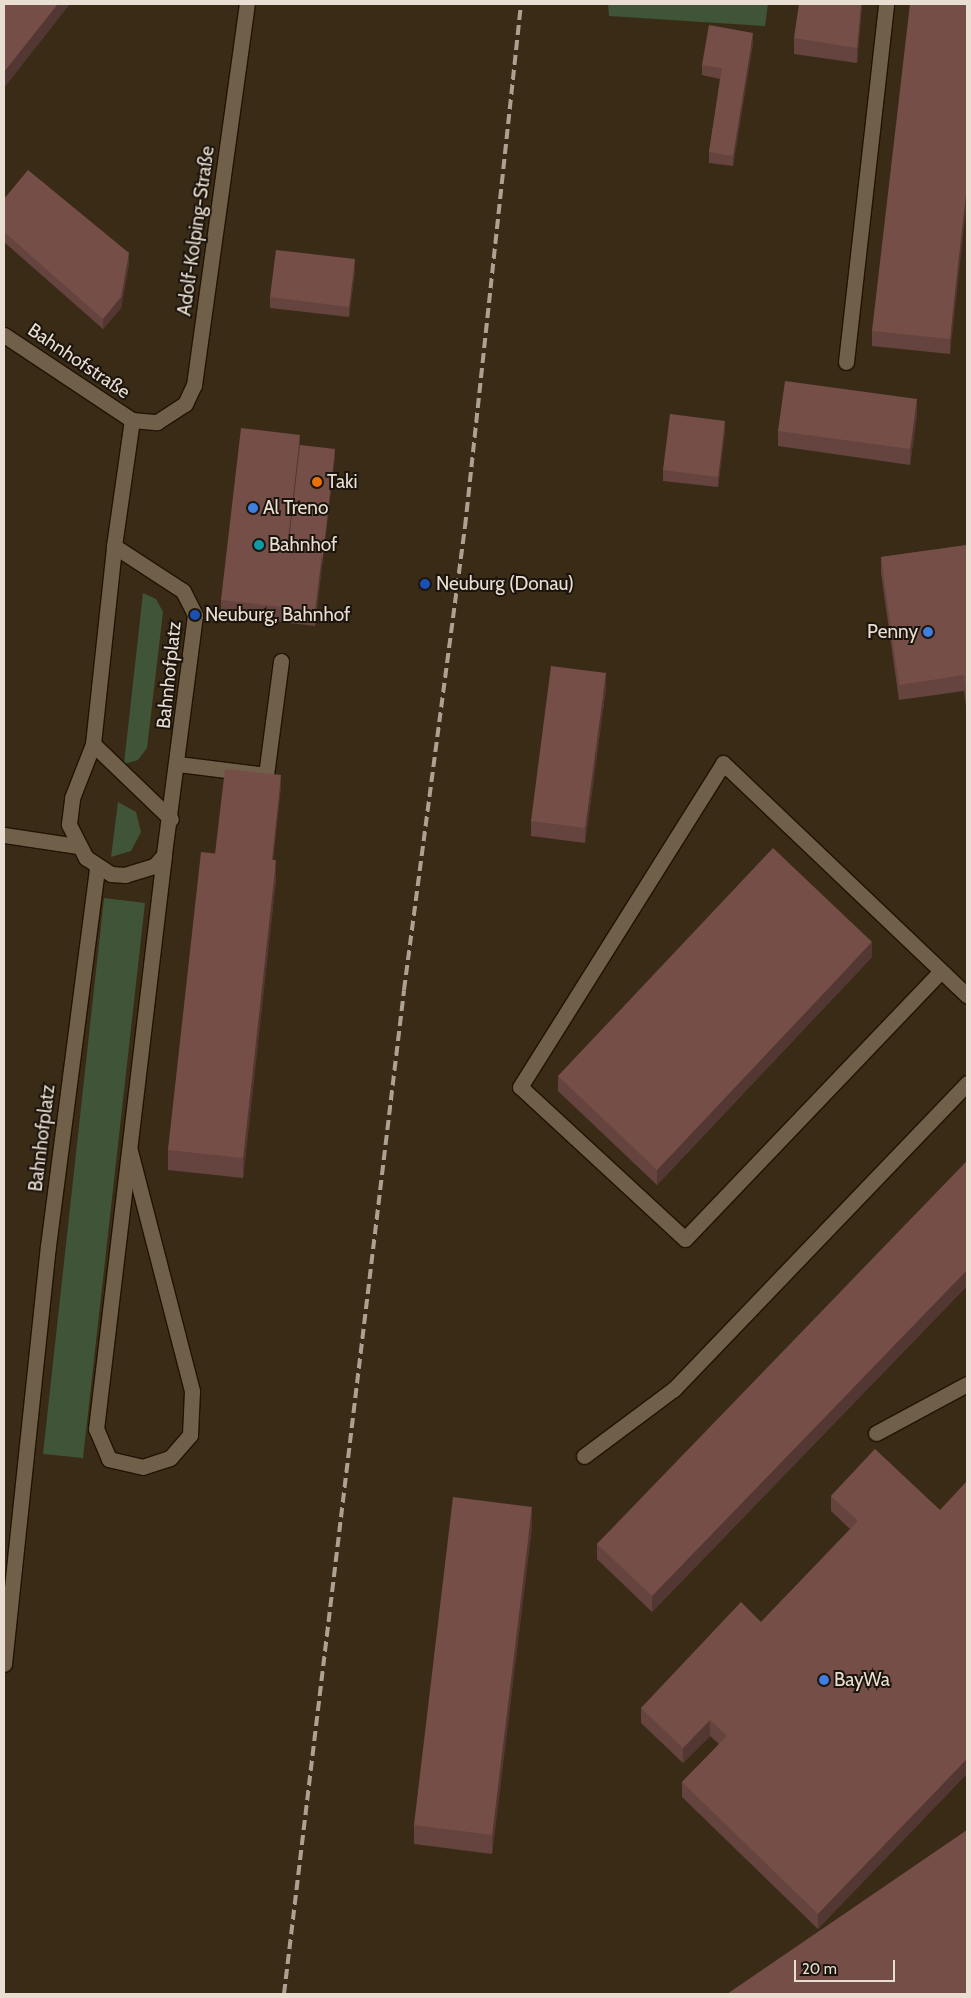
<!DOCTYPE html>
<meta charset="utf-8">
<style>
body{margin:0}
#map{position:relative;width:971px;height:1998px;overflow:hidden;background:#3a2b17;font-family:Cabin,sans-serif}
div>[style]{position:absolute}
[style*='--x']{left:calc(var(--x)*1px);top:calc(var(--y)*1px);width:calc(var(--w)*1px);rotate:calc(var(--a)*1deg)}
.green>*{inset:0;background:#405438}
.roads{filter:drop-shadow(1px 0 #211302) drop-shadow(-1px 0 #211302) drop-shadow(0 1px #211302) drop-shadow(0 -1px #211302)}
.minor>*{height:15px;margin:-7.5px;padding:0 7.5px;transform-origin:7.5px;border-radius:7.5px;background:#70604a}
.rail>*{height:4px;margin-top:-2px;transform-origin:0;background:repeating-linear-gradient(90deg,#ada192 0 10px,transparent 0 15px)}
.wall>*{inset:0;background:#65433e}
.shaded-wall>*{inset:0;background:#533732}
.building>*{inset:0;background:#764e48}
.dots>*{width:14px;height:14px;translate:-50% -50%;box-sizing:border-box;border:2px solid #1c150d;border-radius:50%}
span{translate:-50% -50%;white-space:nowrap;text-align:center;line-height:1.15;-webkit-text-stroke:4px #1c150d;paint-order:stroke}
.street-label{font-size:19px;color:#e8ded2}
.poi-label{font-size:19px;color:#e8ded2}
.left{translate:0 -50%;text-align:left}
.right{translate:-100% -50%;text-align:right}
.frame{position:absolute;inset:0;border:5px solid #e8ded2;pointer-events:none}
.scale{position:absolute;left:794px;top:1960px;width:101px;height:22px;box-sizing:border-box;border:2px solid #e8ded2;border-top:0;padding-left:6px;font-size:15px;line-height:18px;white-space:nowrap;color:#e8ded2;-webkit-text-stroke:4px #1c150d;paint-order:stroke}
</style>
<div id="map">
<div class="green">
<div style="clip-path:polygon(608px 4px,768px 4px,765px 26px,609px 16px)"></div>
<div style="clip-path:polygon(143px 593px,156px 599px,163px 612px,147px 748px,138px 760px,124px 764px)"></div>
<div style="clip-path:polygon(118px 802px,136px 812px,141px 832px,131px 851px,111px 857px)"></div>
<div style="clip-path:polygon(104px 898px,145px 903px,83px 1458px,43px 1454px)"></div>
</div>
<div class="roads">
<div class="minor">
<div style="--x:4;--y:335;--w:154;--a:33.6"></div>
<div style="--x:132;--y:420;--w:25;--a:5"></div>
<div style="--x:157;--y:422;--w:33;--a:-33"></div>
<div style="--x:185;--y:404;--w:21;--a:-65"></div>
<div style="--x:194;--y:385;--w:385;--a:-82.1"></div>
<div style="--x:846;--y:362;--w:360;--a:-83.6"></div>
<div style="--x:114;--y:546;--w:82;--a:33.1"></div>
<div style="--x:183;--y:591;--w:27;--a:63"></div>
<div style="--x:195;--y:615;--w:242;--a:97.4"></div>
<div style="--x:164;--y:855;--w:15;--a:132"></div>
<div style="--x:154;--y:866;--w:30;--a:163"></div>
<div style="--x:125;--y:875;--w:14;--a:-176"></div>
<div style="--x:111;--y:874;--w:30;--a:-147"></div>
<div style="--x:86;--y:858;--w:38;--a:-117"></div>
<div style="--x:69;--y:824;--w:26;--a:-83"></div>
<div style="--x:72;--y:798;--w:58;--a:-68.7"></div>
<div style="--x:93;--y:744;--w:199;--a:-83.9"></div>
<div style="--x:114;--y:546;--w:127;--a:-81.9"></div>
<div style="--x:93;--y:744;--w:108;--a:43.9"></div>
<div style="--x:178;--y:764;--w:89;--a:7.1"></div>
<div style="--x:266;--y:775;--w:115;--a:-82.5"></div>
<div style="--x:4;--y:835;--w:74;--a:8.6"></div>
<div style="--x:940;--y:972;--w:369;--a:133.7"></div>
<div style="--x:685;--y:1239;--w:224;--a:-137.3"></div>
<div style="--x:520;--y:1087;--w:382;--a:-57.9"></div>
<div style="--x:723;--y:763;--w:337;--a:43.6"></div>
<div style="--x:130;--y:1151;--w:248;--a:75.5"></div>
<div style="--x:192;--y:1391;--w:44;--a:92.6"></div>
<div style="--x:190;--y:1435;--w:30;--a:131"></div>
<div style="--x:170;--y:1458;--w:28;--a:162"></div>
<div style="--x:143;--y:1467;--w:35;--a:-167"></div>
<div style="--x:109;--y:1459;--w:33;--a:-113"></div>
<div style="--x:96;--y:1429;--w:578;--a:-83.24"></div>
<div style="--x:876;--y:1433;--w:103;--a:-28.3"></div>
<div style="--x:584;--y:1456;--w:112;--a:-36.7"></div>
<div style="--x:674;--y:1389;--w:424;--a:-46.2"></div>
<div style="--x:4;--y:1664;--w:420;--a:-84"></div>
<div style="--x:48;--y:1246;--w:381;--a:-82.6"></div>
</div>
</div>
<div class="rail">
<div style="--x:284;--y:1994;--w:1011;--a:-83.18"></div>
<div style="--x:404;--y:990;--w:467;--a:-82.5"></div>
<div style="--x:465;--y:527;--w:526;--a:-83.89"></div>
</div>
<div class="wall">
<div style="clip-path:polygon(862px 4px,857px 63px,794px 54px,794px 38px)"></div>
<div style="clip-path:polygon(967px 4px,950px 354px,872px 346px,872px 331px)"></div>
<div style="clip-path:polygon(753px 43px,733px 166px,709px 163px,709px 152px,720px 79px,702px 75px,702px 65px)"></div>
<div style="clip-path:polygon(4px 199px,129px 264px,121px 308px,103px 329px,4px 242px)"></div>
<div style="clip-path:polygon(355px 270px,349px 317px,270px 308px,270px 297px)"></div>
<div style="clip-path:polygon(917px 414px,910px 465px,778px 446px,778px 431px)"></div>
<div style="clip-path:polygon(725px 431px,718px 487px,663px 481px,663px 470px)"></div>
<div style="clip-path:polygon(300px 445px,335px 455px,315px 626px,221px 615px,221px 600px)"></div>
<div style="clip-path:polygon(967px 545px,967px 714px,964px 691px,899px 700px,881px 573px,881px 557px)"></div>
<div style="clip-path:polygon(606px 688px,585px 843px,531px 836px,531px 821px)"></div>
<div style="clip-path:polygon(281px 786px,273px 860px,276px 879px,243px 1178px,168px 1170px,168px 1150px,215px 854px)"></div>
<div style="clip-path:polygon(872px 957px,657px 1185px,558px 1091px,558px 1076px)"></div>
<div style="clip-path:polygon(967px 1161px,967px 1286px,652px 1612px,597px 1559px,597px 1544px)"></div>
<div style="clip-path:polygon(875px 1449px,818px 1929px,682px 1797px,682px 1782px,719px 1744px,710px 1736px,683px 1763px,641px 1723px,641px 1708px,761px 1622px,850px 1529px,831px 1511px,831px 1496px)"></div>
<div style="clip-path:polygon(532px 1526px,492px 1854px,414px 1844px,414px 1825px)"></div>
</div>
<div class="shaded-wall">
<div style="clip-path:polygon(58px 4px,70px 4px,4px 88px,4px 72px)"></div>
<div style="clip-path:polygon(861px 4px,862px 4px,857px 63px,857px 48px)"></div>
<div style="clip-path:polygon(753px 33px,753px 43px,733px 166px,733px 156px)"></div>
<div style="clip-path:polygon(967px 186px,967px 202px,950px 354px,950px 339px)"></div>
<div style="clip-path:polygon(129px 253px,129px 264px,121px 308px,103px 329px,103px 319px)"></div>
<div style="clip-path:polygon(355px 259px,355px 270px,349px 317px,349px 307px)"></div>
<div style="clip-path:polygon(917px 399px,917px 414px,910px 465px,910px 449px)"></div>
<div style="clip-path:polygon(725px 421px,725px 431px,718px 487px,718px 477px)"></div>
<div style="clip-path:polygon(300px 435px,300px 451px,288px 559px,287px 549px)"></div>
<div style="clip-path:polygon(335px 449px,335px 455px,315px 626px,315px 611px)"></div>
<div style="clip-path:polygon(606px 673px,606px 688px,585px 843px,585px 828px)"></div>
<div style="clip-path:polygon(281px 775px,281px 786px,271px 876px,271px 865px)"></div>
<div style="clip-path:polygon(276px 860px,276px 879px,243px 1178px,243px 1158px)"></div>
<div style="clip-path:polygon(872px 942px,872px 957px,657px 1185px,657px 1170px)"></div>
<div style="clip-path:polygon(967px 1270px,967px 1286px,652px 1612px,652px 1596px)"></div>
<div style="clip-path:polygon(532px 1507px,532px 1526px,492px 1854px,492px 1835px)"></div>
<div style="clip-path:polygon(710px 1720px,710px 1736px,683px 1763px,683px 1748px)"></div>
<div style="clip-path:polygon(967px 1759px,967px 1774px,818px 1929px,818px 1914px)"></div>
</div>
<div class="building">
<div style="clip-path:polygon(4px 4px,58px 4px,4px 72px)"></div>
<div style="clip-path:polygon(799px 4px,861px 4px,857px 48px,794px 38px)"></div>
<div style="clip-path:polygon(910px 4px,967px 4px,967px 186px,950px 339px,872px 331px)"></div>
<div style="clip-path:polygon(709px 25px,753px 33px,733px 156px,709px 152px,722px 68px,702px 65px)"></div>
<div style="clip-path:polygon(28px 170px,129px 253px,121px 297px,103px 319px,4px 232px,4px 199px)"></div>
<div style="clip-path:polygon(276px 250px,355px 259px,349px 307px,270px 297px)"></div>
<div style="clip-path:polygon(785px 381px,917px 399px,910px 449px,778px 431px)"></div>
<div style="clip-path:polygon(670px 414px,725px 421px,718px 477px,663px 470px)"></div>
<div style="clip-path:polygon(241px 428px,300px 435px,287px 549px,322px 553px,315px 611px,221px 600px)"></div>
<div style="clip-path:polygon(300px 445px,335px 449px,322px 563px,322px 553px,288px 549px)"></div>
<div style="clip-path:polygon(967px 545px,967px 699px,964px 675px,899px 685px,881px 557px)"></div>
<div style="clip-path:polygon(551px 666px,606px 673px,585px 828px,531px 821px)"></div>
<div style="clip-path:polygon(225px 769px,281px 775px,272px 860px,215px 854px)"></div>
<div style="clip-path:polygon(773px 848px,872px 942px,657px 1170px,558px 1076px)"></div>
<div style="clip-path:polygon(201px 852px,276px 860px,243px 1158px,168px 1150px)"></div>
<div style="clip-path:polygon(967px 1161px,967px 1270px,652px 1596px,597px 1544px)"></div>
<div style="clip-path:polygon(875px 1449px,940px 1510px,967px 1481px,967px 1759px,818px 1914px,682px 1782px,727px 1736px,710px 1720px,683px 1748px,641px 1708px,741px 1602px,761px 1622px,858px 1521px,831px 1496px)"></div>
<div style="clip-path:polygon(453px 1497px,532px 1507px,492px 1835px,414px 1825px)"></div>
<div style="clip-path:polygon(967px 1830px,967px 1994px,727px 1994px)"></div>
</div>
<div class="dots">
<div style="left:317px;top:482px;background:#e8710a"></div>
<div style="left:253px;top:508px;background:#3f7fe0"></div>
<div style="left:259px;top:545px;background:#0f9aa8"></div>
<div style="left:425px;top:584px;background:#1a4fb4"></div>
<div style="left:195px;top:615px;background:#1a4fb4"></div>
<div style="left:928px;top:632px;background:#3f7fe0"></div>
<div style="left:824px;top:1680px;background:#3f7fe0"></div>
</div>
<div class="street-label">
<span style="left:196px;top:231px;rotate:-82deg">Adolf-Kolping-Straße</span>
<span style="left:79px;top:361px;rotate:34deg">Bahnhofstraße</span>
<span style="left:169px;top:675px;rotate:-84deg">Bahnhofplatz</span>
<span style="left:42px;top:1138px;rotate:-83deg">Bahnhofplatz</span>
</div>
<div class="poi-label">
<span class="left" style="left:327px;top:482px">Taki</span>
<span class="left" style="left:263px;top:508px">Al Treno</span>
<span class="left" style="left:269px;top:545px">Bahnhof</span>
<span class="left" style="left:436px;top:584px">Neuburg (Donau)</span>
<span class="left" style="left:205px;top:615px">Neuburg, Bahnhof</span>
<span class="right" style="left:918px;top:632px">Penny</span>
<span class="left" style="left:834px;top:1680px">BayWa</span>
</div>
<div class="frame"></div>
<div class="scale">20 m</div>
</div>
